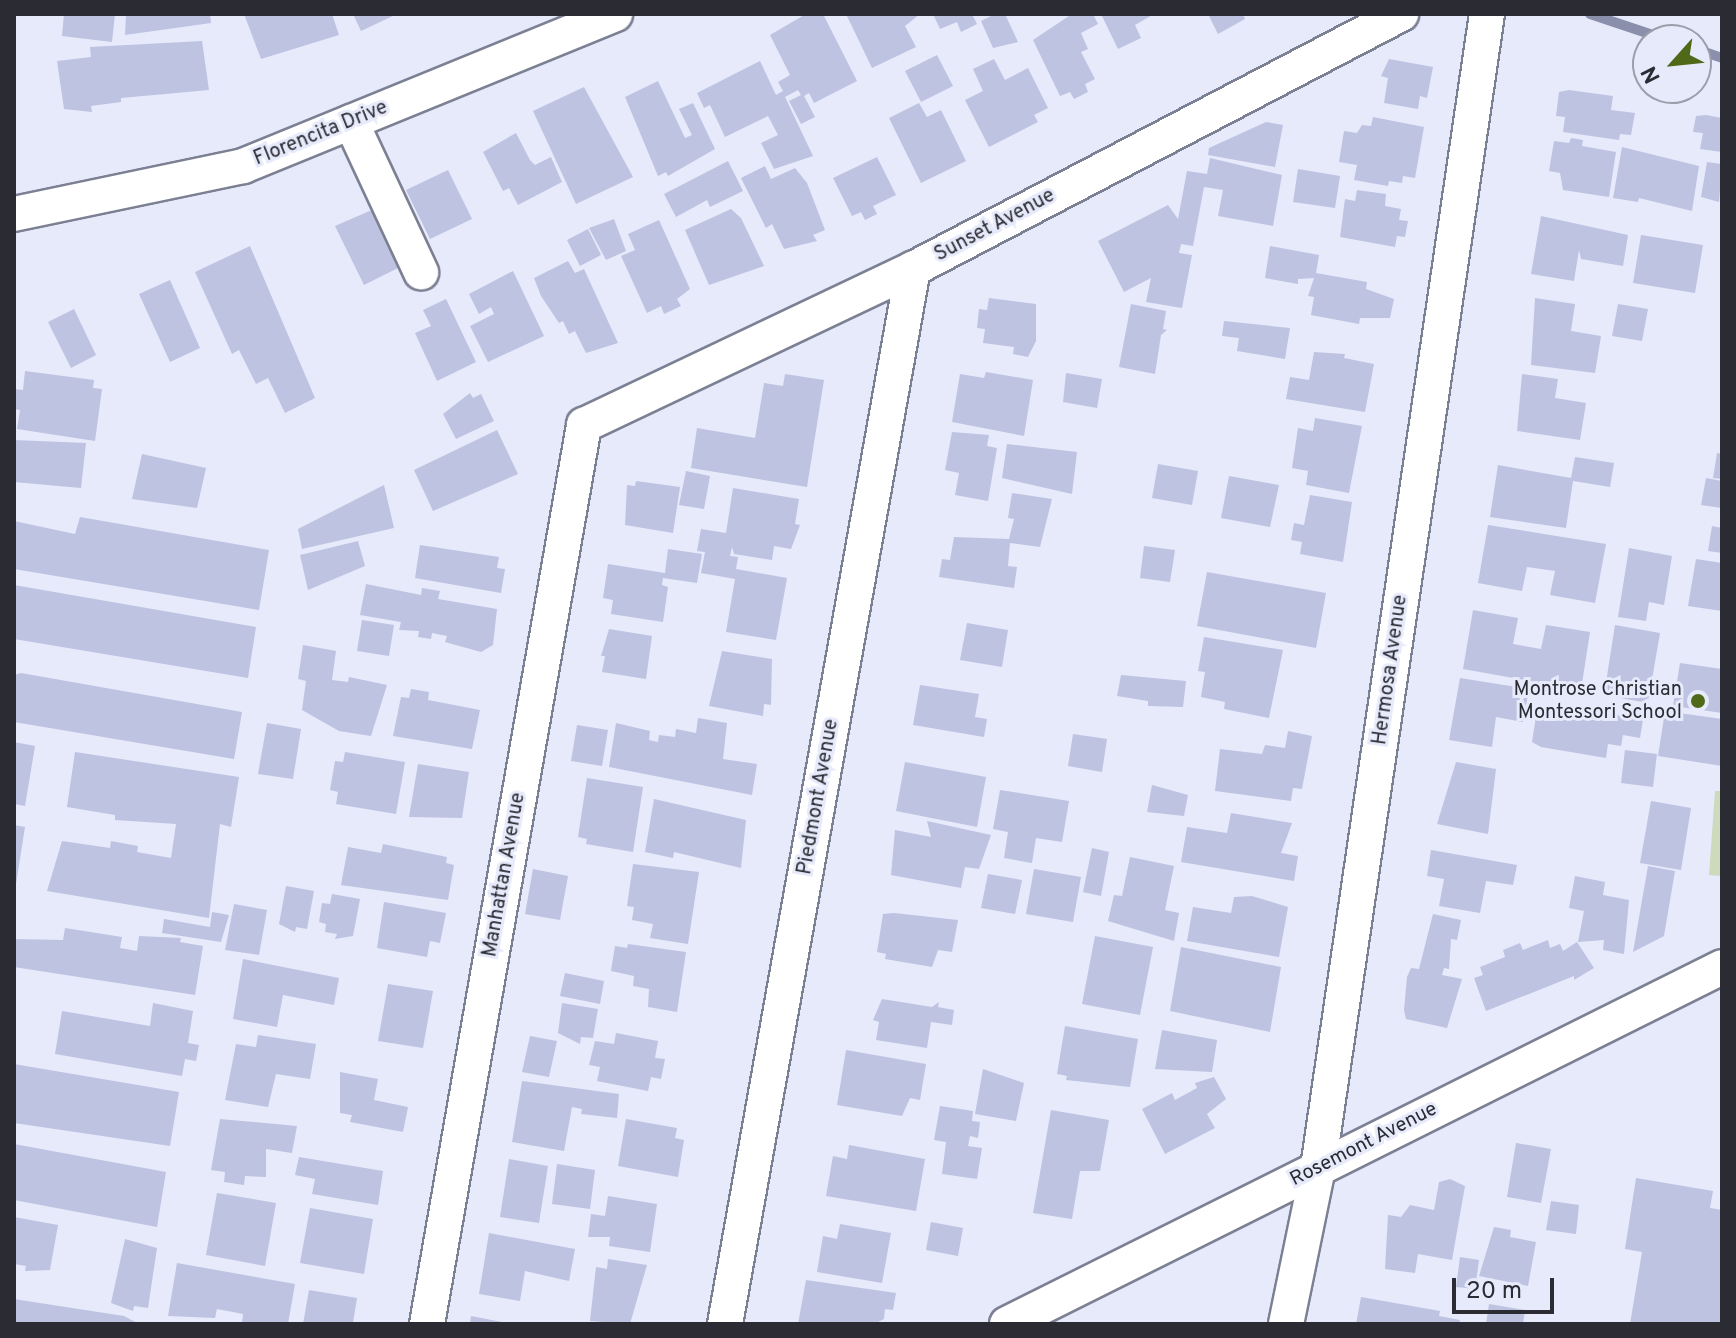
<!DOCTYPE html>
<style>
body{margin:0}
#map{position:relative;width:1736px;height:1338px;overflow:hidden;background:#e7eafb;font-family:Overpass,sans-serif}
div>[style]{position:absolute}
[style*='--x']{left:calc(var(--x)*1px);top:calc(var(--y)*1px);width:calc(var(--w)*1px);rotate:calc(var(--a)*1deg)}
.green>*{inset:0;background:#cedabc}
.stream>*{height:10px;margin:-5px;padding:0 5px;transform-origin:5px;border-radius:5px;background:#8a8fab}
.building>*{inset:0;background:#bec3e1}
.roads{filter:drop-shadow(2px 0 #7c8093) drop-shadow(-2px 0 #7c8093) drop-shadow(0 2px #7c8093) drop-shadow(0 -2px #7c8093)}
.minor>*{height:34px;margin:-17px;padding:0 17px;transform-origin:17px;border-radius:17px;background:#fff}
.dots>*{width:22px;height:22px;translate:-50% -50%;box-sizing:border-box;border:4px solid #e7eafb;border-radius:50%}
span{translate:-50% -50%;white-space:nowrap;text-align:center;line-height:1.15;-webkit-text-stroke:6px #e7eafb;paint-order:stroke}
.street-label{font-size:20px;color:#2a2b33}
.poi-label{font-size:20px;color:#2a2b33}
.right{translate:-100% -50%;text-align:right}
.frame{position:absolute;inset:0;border:16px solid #2a2b33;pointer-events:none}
.north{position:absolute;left:1632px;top:24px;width:80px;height:80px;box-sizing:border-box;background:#e7eafb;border:2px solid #9b9eab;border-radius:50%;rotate:243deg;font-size:22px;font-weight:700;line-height:32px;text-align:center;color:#2a2b33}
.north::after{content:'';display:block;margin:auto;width:28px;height:36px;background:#506919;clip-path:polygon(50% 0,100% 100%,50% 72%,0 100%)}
.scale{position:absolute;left:1452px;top:1278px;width:102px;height:36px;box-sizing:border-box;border:4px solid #2a2b33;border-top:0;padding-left:10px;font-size:24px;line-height:28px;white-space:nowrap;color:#2a2b33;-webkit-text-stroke:6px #e7eafb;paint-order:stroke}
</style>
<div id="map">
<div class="green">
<div style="clip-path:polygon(1715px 791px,1722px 791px,1722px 876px,1709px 875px)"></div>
</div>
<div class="stream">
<div style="--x:1590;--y:14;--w:82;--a:18.4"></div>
<div style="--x:1696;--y:49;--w:28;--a:19"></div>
</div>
<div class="building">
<div style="clip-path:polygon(64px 14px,115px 14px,112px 42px,62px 36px)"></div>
<div style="clip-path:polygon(126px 14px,210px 14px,211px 23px,125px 35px)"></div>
<div style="clip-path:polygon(244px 14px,332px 14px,339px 35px,261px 59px)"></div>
<div style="clip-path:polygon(353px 14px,397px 14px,361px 31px)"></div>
<div style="clip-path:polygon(806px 14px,823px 14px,857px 81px,814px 103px,809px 93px,804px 96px,815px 117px,801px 124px,789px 101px,801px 95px,798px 90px,785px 97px,813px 156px,774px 169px,761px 143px,778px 135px,768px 116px,725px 137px,710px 105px,704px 108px,697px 93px,760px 61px,776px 95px,783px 91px,778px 82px,790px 75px,770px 35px)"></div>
<div style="clip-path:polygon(846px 14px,920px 14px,905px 26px,916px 47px,872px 68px)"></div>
<div style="clip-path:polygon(933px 14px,972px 14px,977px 24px,961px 32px,957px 22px,940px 29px)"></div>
<div style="clip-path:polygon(995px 14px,1005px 14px,1018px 42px,993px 48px,981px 21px)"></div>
<div style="clip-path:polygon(1072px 14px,1093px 14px,1098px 24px,1081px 33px,1088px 49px,1081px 52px,1095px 79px,1085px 84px,1088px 92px,1074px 99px,1070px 92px,1060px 96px,1033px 40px)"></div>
<div style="clip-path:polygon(1101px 14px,1154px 14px,1135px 25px,1141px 38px,1118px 49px)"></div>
<div style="clip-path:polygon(1208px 14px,1243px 14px,1245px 19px,1218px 34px)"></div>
<div style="clip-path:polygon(202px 41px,209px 90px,121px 98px,121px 102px,91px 106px,92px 112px,64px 109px,57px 61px,91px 57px,90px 47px)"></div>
<div style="clip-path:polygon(937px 55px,953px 86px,921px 102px,905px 71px)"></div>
<div style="clip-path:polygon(994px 59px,1005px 80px,1028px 68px,1048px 108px,1034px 115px,1038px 122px,989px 147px,965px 100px,983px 91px,973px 69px)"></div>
<div style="clip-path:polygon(1389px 59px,1433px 67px,1427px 98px,1420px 96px,1418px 109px,1384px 103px,1388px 78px,1381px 76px)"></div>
<div style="clip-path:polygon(658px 81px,685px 138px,692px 135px,679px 109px,693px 103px,715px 149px,668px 176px,666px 172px,658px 176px,625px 97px)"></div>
<div style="clip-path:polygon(584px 87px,633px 177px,576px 204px,533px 111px)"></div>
<div style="clip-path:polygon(1569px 90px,1613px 96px,1611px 110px,1635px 113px,1631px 135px,1620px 134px,1619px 140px,1563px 132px,1565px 117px,1556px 116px,1559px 92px)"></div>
<div style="clip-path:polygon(919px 103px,927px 117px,941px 110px,966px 161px,921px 183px,889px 118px)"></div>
<div style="clip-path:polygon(1706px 115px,1722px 118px,1722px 152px,1700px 149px,1703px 133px,1693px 132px,1696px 116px)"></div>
<div style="clip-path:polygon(1373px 117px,1424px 127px,1415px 178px,1403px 176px,1402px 183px,1389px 181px,1388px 186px,1354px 180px,1357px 165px,1339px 162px,1344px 131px,1357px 133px,1362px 125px,1371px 126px)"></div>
<div style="clip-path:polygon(1266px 122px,1283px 125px,1275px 167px,1208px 155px,1209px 148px)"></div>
<div style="clip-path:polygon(516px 133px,530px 160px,535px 165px,551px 157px,562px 182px,518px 205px,509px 188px,503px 191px,483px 152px)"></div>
<div style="clip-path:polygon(1571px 138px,1583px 140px,1582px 146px,1616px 152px,1609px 197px,1563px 190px,1560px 173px,1549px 171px,1554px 141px,1569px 143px)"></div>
<div style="clip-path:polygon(1622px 147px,1699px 166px,1692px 211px,1639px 198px,1638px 202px,1613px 198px)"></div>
<div style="clip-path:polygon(877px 157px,896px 195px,873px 206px,877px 214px,865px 220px,861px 212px,852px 216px,833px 178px)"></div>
<div style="clip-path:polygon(1210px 158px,1282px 175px,1273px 226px,1218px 216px,1223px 190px,1204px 187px,1193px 246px,1181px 244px,1179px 253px,1192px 255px,1182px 308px,1146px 302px,1151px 278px,1124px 292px,1098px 241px,1168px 205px,1178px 219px,1187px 171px,1207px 174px)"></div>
<div style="clip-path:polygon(728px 161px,743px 191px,710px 207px,707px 200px,676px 217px,664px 194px)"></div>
<div style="clip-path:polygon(1707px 162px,1722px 164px,1719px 202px,1701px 197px)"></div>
<div style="clip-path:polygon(765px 166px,771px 179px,795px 168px,807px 183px,825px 230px,813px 235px,817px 241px,784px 249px,772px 224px,766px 228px,741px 178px)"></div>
<div style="clip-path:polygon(1298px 169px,1340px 176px,1335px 208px,1293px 202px)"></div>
<div style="clip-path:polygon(448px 170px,472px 219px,430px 239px,406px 190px)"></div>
<div style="clip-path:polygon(1357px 190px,1386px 194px,1385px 206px,1401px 209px,1399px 220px,1408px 221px,1405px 237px,1397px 236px,1395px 247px,1340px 237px,1345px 199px,1355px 201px)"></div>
<div style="clip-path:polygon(381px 206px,406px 264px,364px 285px,335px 226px)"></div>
<div style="clip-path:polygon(731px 209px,741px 218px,764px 266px,709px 285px,685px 230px)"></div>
<div style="clip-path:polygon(1541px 216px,1628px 235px,1623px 266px,1581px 259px,1579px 250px,1574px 281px,1531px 274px)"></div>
<div style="clip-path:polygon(614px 219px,626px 251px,606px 260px,589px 228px)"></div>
<div style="clip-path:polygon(659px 220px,690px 289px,677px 299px,681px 306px,664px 314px,661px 306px,647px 313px,621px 256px,635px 250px,628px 234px)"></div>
<div style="clip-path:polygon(588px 229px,601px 255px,580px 266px,567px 240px)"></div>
<div style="clip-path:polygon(1641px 235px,1703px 245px,1695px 293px,1633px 283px)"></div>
<div style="clip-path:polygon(250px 246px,315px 398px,285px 413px,268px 378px,256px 384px,239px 350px,232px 354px,195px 272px)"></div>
<div style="clip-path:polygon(1270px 246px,1319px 255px,1316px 273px,1367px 282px,1366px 289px,1394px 299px,1390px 318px,1360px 318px,1359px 324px,1311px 315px,1314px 297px,1308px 296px,1314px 278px,1298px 279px,1298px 284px,1265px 278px)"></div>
<div style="clip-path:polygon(568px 261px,575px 273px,584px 269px,618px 343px,586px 353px,575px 331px,569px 334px,563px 321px,559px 323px,541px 296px,534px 278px)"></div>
<div style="clip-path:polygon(513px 271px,544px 336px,488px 362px,470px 326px,494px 314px,491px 307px,479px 314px,469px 294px)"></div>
<div style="clip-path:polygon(170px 280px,200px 348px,170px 362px,139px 294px)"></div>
<div style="clip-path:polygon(989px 298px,1036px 304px,1036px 341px,1028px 357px,1013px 354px,1014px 347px,983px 343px,985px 329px,977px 328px,979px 309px,987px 310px)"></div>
<div style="clip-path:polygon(1535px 298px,1575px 304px,1571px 331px,1601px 336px,1595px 373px,1531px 365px)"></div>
<div style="clip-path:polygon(446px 299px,476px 362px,437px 381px,415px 333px,431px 326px,423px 310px)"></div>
<div style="clip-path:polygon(1131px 304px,1166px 311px,1163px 329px,1167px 330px,1161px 335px,1155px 374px,1119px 367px)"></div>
<div style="clip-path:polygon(1618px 304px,1648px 309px,1642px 341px,1612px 336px)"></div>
<div style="clip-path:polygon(74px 309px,96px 355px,71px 368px,48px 322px)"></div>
<div style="clip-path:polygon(1224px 321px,1290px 328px,1285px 359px,1237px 351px,1239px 338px,1222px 336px)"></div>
<div style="clip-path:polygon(1314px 352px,1345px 354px,1344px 358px,1374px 364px,1365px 412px,1286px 399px,1290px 377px,1309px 380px)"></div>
<div style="clip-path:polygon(25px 371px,94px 380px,93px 388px,102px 389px,95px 441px,17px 429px,20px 410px,14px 409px,14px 389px,23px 390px)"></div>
<div style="clip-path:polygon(986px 372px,1033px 380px,1024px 436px,952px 422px,960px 374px,984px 378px)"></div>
<div style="clip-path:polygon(1066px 373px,1102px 379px,1097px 408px,1063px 402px)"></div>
<div style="clip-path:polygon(785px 374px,824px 380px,807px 487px,691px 468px,697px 428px,755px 438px,764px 383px,783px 386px)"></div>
<div style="clip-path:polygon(1522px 374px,1558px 379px,1555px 398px,1586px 403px,1580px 440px,1517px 431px)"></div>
<div style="clip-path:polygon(470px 393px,473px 398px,481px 394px,494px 421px,456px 439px,443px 414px)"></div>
<div style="clip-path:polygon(1315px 418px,1362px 426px,1349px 493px,1306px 485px,1308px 471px,1292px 468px,1298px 428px,1313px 431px)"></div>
<div style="clip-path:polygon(497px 430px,518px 474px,433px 511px,414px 470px)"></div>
<div style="clip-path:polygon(952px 432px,989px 435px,987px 446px,997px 448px,988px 501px,955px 495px,959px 473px,945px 470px)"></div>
<div style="clip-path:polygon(14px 440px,86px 443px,81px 488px,14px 482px)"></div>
<div style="clip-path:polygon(1007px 444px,1077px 452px,1072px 494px,1002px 478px)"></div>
<div style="clip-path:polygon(1717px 453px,1722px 454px,1722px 479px,1713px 478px)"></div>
<div style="clip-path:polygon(142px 454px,206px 468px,197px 508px,132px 499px)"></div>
<div style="clip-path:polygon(1575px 457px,1614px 463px,1610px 487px,1573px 481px,1566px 528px,1490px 517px,1498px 465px,1571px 478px)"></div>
<div style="clip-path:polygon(1158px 464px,1198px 471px,1192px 505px,1152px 498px)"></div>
<div style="clip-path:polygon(686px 471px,710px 476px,704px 509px,679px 505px)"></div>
<div style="clip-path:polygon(1229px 476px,1279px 485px,1270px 527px,1221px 518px)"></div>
<div style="clip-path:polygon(1706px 478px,1722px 481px,1722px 508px,1701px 505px)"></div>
<div style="clip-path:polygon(636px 481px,680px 487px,673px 533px,625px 525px,627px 485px,635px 486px)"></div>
<div style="clip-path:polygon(384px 485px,394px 528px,302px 549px,298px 529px)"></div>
<div style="clip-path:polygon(733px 488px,799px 499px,795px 524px,800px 525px,791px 549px,774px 546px,772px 560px,734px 554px,732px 547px,730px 556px,738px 557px,736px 569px,787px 578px,776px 640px,726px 632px,735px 579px,701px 573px,705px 552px,697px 551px,701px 529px,726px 533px)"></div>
<div style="clip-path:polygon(1012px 493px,1052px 499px,1040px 547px,1010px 543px,1008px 566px,1017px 567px,1014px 588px,939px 577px,942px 559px,950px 560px,954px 537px,1009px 539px,1014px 519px,1008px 518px)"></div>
<div style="clip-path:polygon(1310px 495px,1352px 502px,1343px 562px,1300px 554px,1302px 542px,1291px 540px,1294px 523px,1304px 525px)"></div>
<div style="clip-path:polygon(80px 517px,269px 550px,259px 610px,14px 569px,14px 521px,75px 534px)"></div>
<div style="clip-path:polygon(1488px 525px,1606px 544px,1595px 603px,1550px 595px,1555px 571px,1527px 567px,1522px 591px,1478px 583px)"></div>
<div style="clip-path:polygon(1712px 526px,1722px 528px,1722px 553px,1708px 551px)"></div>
<div style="clip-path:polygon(358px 541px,365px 566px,308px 590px,300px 555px)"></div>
<div style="clip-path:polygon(420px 545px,499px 557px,497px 568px,505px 569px,501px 593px,415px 578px)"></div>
<div style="clip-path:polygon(1144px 546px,1175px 550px,1170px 582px,1140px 578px)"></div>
<div style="clip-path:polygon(1629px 548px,1672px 556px,1664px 605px,1649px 602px,1646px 621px,1618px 617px)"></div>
<div style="clip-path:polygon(668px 549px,702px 554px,697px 583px,663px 578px,662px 585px,668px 587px,663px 622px,611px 614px,613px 600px,603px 598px,608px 564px,665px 573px)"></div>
<div style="clip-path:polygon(1696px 559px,1722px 563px,1722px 611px,1688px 606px)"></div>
<div style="clip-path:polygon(1207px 572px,1326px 593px,1316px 648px,1197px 626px)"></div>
<div style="clip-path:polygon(366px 584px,421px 595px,422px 588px,440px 591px,438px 599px,497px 609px,493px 645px,481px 652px,445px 642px,447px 636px,432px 633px,431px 639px,418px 637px,419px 631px,399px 630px,401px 622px,360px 615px)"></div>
<div style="clip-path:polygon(14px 585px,256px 627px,248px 678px,14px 639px)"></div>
<div style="clip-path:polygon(1473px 610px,1518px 618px,1513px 644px,1541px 649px,1546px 625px,1590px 632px,1581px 690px,1463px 669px)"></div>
<div style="clip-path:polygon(362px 620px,394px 625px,389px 656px,357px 651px)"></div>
<div style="clip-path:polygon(967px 623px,1008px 630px,1002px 667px,960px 660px)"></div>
<div style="clip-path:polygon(1615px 625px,1660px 633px,1648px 703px,1604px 695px)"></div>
<div style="clip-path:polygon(609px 629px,652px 636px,646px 679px,602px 672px,605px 656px,601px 656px)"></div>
<div style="clip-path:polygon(1204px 637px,1283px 650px,1269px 718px,1224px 709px,1225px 702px,1201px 697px,1205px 672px,1198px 671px)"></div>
<div style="clip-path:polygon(303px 645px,336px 651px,332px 680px,348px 682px,349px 677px,387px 685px,371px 736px,339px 731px,302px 710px,306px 681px,298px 679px)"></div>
<div style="clip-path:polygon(722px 651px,772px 659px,771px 705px,764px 704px,763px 716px,709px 706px)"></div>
<div style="clip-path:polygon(1680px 663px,1722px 669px,1722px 713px,1673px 706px)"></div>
<div style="clip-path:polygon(21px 673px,242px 712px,234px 759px,14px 722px,14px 675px)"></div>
<div style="clip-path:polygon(1121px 675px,1186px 681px,1183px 707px,1148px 706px,1148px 701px,1117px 696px)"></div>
<div style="clip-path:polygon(1460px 678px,1529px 689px,1523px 722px,1496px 717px,1492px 747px,1449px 740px)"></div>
<div style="clip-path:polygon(920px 685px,979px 694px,975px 717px,987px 719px,984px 737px,913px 725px)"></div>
<div style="clip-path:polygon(411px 689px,429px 692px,428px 700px,480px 710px,472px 749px,393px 736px,401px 697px,409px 698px)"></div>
<div style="clip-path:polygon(1537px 710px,1600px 721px,1602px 712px,1643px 720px,1640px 738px,1623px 735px,1621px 746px,1608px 744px,1606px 758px,1541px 747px,1532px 742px)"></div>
<div style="clip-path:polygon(1665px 711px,1722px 719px,1722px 766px,1658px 756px)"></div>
<div style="clip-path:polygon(698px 718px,727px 723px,723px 759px,757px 764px,752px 795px,609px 767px,616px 723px,650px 731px,649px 740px,658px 742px,659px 735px,675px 737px,676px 729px,696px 733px)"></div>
<div style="clip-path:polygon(267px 723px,301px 729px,293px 779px,258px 774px)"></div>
<div style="clip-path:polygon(577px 725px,608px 730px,602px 766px,571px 761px)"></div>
<div style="clip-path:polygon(1288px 731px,1312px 736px,1302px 789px,1293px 788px,1291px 801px,1215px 791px,1220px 749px,1262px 754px,1265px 745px,1285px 748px)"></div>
<div style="clip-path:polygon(1073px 734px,1107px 739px,1102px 772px,1068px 766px)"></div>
<div style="clip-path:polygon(14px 742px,35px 746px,25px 806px,14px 804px)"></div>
<div style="clip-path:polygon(1625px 750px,1657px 754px,1653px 787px,1621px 783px)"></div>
<div style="clip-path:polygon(75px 752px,239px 777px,231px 827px,220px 824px,209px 918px,47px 891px,62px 841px,110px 848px,111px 841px,138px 846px,137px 852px,171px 858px,176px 824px,115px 820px,115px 815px,67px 807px)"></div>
<div style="clip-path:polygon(345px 752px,405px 762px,396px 814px,336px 804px,338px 792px,330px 790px,335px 761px,343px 762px)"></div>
<div style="clip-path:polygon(905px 762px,986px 777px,977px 827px,896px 811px)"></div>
<div style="clip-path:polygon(1456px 762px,1496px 769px,1488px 834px,1437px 824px)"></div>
<div style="clip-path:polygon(418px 764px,469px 772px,462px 818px,409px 817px)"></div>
<div style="clip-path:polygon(587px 778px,643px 787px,633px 852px,586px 844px,587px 839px,578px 837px)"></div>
<div style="clip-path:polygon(1152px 785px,1188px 795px,1184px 816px,1147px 812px)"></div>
<div style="clip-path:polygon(1000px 790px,1069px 801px,1062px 842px,1036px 838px,1032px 863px,1004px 858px,1008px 832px,993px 829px)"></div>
<div style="clip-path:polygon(654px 799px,746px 820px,741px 868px,674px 852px,673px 858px,645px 852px)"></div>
<div style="clip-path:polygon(1651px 801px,1691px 808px,1681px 870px,1640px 863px)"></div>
<div style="clip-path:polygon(1231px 813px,1292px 823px,1281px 853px,1298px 856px,1294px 881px,1181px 862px,1187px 827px,1227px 833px)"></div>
<div style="clip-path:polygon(927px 821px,991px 835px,979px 869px,965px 867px,961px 888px,891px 875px,895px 830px,931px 837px)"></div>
<div style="clip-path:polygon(14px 825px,25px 827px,16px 884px,14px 884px)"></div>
<div style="clip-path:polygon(383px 844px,447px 857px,446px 863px,454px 865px,448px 900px,341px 885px,348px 847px,381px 853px)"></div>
<div style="clip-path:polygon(1092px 848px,1109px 852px,1101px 896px,1083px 892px)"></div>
<div style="clip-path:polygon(1431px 850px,1517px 865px,1513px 885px,1486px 881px,1480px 913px,1439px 906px,1444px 879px,1427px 876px)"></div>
<div style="clip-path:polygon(1130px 857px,1174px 866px,1165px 910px,1179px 913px,1174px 941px,1108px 921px,1114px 895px,1122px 896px)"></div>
<div style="clip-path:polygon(633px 864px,699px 872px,688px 944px,650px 938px,653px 924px,632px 920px,634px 907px,627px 906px)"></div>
<div style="clip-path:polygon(1648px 866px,1675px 871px,1664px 936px,1633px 952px)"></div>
<div style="clip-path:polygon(533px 869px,568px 876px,560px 920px,525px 914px)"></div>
<div style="clip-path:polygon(1034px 869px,1081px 877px,1073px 922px,1026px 914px)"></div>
<div style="clip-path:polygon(988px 874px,1022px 880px,1015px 914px,981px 908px)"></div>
<div style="clip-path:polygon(1575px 876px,1605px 882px,1603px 895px,1629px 900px,1624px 954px,1603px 950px,1604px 940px,1578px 942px,1584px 911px,1569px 908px)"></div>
<div style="clip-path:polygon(286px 886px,314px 891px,307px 929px,296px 927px,295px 932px,279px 924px)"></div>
<div style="clip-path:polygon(332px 894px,360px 899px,353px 936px,335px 939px,337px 934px,325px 932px,326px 924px,319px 922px,322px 903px,330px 904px)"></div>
<div style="clip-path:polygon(1252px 896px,1288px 907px,1279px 957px,1187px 941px,1193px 907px,1231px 913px,1234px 897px)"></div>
<div style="clip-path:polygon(384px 902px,446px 913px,440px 943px,430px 941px,427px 957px,377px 948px)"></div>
<div style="clip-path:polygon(234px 904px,267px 910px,259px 955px,225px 950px)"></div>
<div style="clip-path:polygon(212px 912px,229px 915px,221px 942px,162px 933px,164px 919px,210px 927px)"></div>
<div style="clip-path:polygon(894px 913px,958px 920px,952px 952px,938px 950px,932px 967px,885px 959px,886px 954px,877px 952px,883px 914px)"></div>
<div style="clip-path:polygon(1433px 914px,1461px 920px,1457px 940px,1451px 939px,1449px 969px,1444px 968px,1442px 975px,1462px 979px,1447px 1028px,1406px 1019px,1404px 1010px,1407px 977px,1411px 968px,1419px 969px)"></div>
<div style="clip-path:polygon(65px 928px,122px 937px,120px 948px,137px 951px,139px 936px,181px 938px,180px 942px,203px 946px,195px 995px,14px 967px,14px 939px,63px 940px)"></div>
<div style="clip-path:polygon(1095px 936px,1153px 947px,1140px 1015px,1082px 1004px)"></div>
<div style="clip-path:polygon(1548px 940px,1550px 948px,1560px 944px,1563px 951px,1577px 942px,1594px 968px,1574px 980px,1574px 976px,1486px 1011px,1474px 978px,1483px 975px,1480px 967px,1505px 957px,1503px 950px,1520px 943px,1523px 950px)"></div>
<div style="clip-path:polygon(628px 944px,686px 952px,677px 1012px,648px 1007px,649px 989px,633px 986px,634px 976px,611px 971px,615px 946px,627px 948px)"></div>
<div style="clip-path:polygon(1181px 947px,1281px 967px,1270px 1032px,1170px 1011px)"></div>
<div style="clip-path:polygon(243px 959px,339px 978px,334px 1005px,283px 995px,277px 1027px,233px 1019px)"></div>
<div style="clip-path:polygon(565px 973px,604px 981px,600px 1004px,560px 996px)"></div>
<div style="clip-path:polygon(388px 984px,433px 991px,423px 1048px,378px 1041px)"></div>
<div style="clip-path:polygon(882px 999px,932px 1007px,939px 1002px,938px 1007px,954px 1010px,952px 1025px,931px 1022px,927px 1048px,876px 1040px,879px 1022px,873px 1020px)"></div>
<div style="clip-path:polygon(153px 1003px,193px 1011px,188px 1043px,199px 1045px,196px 1061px,185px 1059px,182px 1076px,55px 1054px,62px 1011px,150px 1026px)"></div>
<div style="clip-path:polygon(562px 1003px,598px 1009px,593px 1038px,581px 1037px,580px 1044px,558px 1033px)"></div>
<div style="clip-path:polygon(1065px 1026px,1138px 1039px,1130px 1087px,1066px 1080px,1067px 1076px,1057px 1074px)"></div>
<div style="clip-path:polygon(1162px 1030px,1217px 1040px,1212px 1072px,1155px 1069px)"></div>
<div style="clip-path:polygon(616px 1033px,658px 1041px,655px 1058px,665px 1059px,661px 1079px,651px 1077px,648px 1091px,597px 1081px,600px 1067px,589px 1065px,595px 1041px,614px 1044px)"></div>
<div style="clip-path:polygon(258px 1035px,316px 1044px,310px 1079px,276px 1074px,268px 1107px,225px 1100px,236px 1044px,256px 1047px)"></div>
<div style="clip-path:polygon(530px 1036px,557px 1041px,549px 1077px,522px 1072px)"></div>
<div style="clip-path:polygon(846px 1050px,926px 1064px,920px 1100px,910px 1098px,902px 1116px,837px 1105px)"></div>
<div style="clip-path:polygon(14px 1064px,179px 1092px,170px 1146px,14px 1123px)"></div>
<div style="clip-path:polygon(983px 1069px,1024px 1083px,1016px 1121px,975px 1114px)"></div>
<div style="clip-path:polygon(340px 1072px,378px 1079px,374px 1100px,408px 1107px,403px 1132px,350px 1122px,352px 1115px,340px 1113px)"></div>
<div style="clip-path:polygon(1214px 1077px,1226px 1099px,1207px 1114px,1215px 1128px,1165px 1154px,1142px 1109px,1172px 1093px,1175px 1100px,1197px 1088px,1195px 1083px)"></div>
<div style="clip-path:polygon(522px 1081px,619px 1094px,617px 1118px,581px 1114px,582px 1109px,572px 1107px,564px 1151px,512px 1142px)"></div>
<div style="clip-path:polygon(940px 1106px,973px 1111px,972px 1121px,980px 1122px,978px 1138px,970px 1136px,968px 1146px,982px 1148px,977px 1179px,942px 1174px,946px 1142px,934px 1140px)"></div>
<div style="clip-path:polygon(1051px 1110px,1109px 1120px,1100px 1171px,1080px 1171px,1072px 1219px,1033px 1213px)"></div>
<div style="clip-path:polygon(220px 1119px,297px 1126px,292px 1153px,266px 1149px,266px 1177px,245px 1176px,244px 1185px,224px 1182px,225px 1172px,211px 1170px)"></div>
<div style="clip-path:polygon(626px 1119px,677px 1128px,675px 1138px,684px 1140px,678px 1177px,618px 1166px)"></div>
<div style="clip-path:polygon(1516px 1143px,1551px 1149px,1541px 1203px,1507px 1197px)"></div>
<div style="clip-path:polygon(14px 1144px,166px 1172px,157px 1227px,14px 1200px)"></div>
<div style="clip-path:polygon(849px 1145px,925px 1159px,916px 1211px,826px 1196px,833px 1156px,847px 1159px)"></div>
<div style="clip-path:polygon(299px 1157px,383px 1171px,378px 1205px,312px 1194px,315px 1179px,295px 1175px)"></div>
<div style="clip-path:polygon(509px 1159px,548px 1166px,539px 1223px,500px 1217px)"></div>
<div style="clip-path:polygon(557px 1164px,595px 1170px,590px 1209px,552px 1204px)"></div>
<div style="clip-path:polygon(1636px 1178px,1713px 1191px,1710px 1208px,1722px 1210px,1722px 1324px,1630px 1324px,1642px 1252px,1625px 1249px)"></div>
<div style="clip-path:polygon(1450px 1179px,1465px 1186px,1452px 1260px,1418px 1254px,1415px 1273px,1385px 1269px,1388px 1215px,1401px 1217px,1410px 1205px,1434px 1210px,1439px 1182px)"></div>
<div style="clip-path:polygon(217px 1193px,276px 1203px,265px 1266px,206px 1255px)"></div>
<div style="clip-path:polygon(608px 1196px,657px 1204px,650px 1252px,609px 1246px,610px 1237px,588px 1237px,591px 1214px,605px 1216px)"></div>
<div style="clip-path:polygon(1551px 1201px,1579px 1205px,1576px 1234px,1546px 1230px)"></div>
<div style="clip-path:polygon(310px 1208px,373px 1219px,364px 1274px,300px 1263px)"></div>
<div style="clip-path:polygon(14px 1217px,58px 1225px,50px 1270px,25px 1271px,26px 1266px,14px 1264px)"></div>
<div style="clip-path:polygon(931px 1222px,963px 1228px,958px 1256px,926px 1250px)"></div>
<div style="clip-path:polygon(840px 1224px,891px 1233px,882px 1283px,817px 1272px,823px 1236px,837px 1239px)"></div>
<div style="clip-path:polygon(1494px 1227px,1511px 1230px,1510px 1237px,1536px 1242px,1528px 1286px,1479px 1276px)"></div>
<div style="clip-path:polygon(489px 1233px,575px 1249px,569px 1281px,525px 1271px,520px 1301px,479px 1294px)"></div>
<div style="clip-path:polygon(125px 1239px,157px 1248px,148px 1308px,134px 1306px,133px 1311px,111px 1303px)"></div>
<div style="clip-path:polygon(1460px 1257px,1479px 1260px,1475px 1289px,1456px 1287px)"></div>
<div style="clip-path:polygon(608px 1259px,647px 1265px,630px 1324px,590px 1321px,596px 1267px,607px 1269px)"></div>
<div style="clip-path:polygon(177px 1263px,295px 1284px,288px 1324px,242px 1323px,243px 1314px,217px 1309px,215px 1318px,168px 1316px)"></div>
<div style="clip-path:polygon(806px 1280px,896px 1293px,893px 1310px,885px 1309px,884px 1319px,874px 1324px,798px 1324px)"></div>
<div style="clip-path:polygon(309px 1290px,357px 1298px,353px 1323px,303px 1324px)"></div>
<div style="clip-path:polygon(1361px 1297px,1440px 1311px,1439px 1316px,1460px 1320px,1459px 1324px,1356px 1324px)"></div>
<div style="clip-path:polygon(14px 1299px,124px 1316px,139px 1324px,14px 1324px)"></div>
<div style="clip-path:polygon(1489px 1304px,1525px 1310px,1523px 1324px,1486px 1324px)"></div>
<div style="clip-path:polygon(471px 1316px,502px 1322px,502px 1324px,470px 1324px)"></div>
</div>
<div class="roads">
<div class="minor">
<div style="--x:351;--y:122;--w:166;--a:65"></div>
<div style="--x:14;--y:214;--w:234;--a:-11.8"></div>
<div style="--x:243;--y:166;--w:402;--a:-22.2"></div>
<div style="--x:427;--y:1324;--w:913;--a:-80.09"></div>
<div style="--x:584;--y:425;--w:364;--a:-25.4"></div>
<div style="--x:913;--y:269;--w:551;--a:-27.59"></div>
<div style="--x:725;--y:1324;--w:1072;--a:-79.9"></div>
<div style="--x:1007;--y:1324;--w:799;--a:-26.53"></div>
<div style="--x:1286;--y:1324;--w:159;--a:-78.4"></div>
<div style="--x:1318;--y:1168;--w:1166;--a:-81.67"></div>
</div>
</div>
<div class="dots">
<div style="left:1698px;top:701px;background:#506919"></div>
</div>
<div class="street-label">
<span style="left:321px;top:134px;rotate:-22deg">Florencita Drive</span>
<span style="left:995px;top:226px;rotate:-28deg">Sunset Avenue</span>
<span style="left:1391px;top:670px;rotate:-82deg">Hermosa Avenue</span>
<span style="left:819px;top:797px;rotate:-80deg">Piedmont Avenue</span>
<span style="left:505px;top:875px;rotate:-80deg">Manhattan Avenue</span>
<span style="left:1364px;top:1145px;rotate:-27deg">Rosemont Avenue</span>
</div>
<div class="poi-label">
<span class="right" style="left:1682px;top:702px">Montrose Christian<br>Montessori School</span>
</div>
<div class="frame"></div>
<div class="north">N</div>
<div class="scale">20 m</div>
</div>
